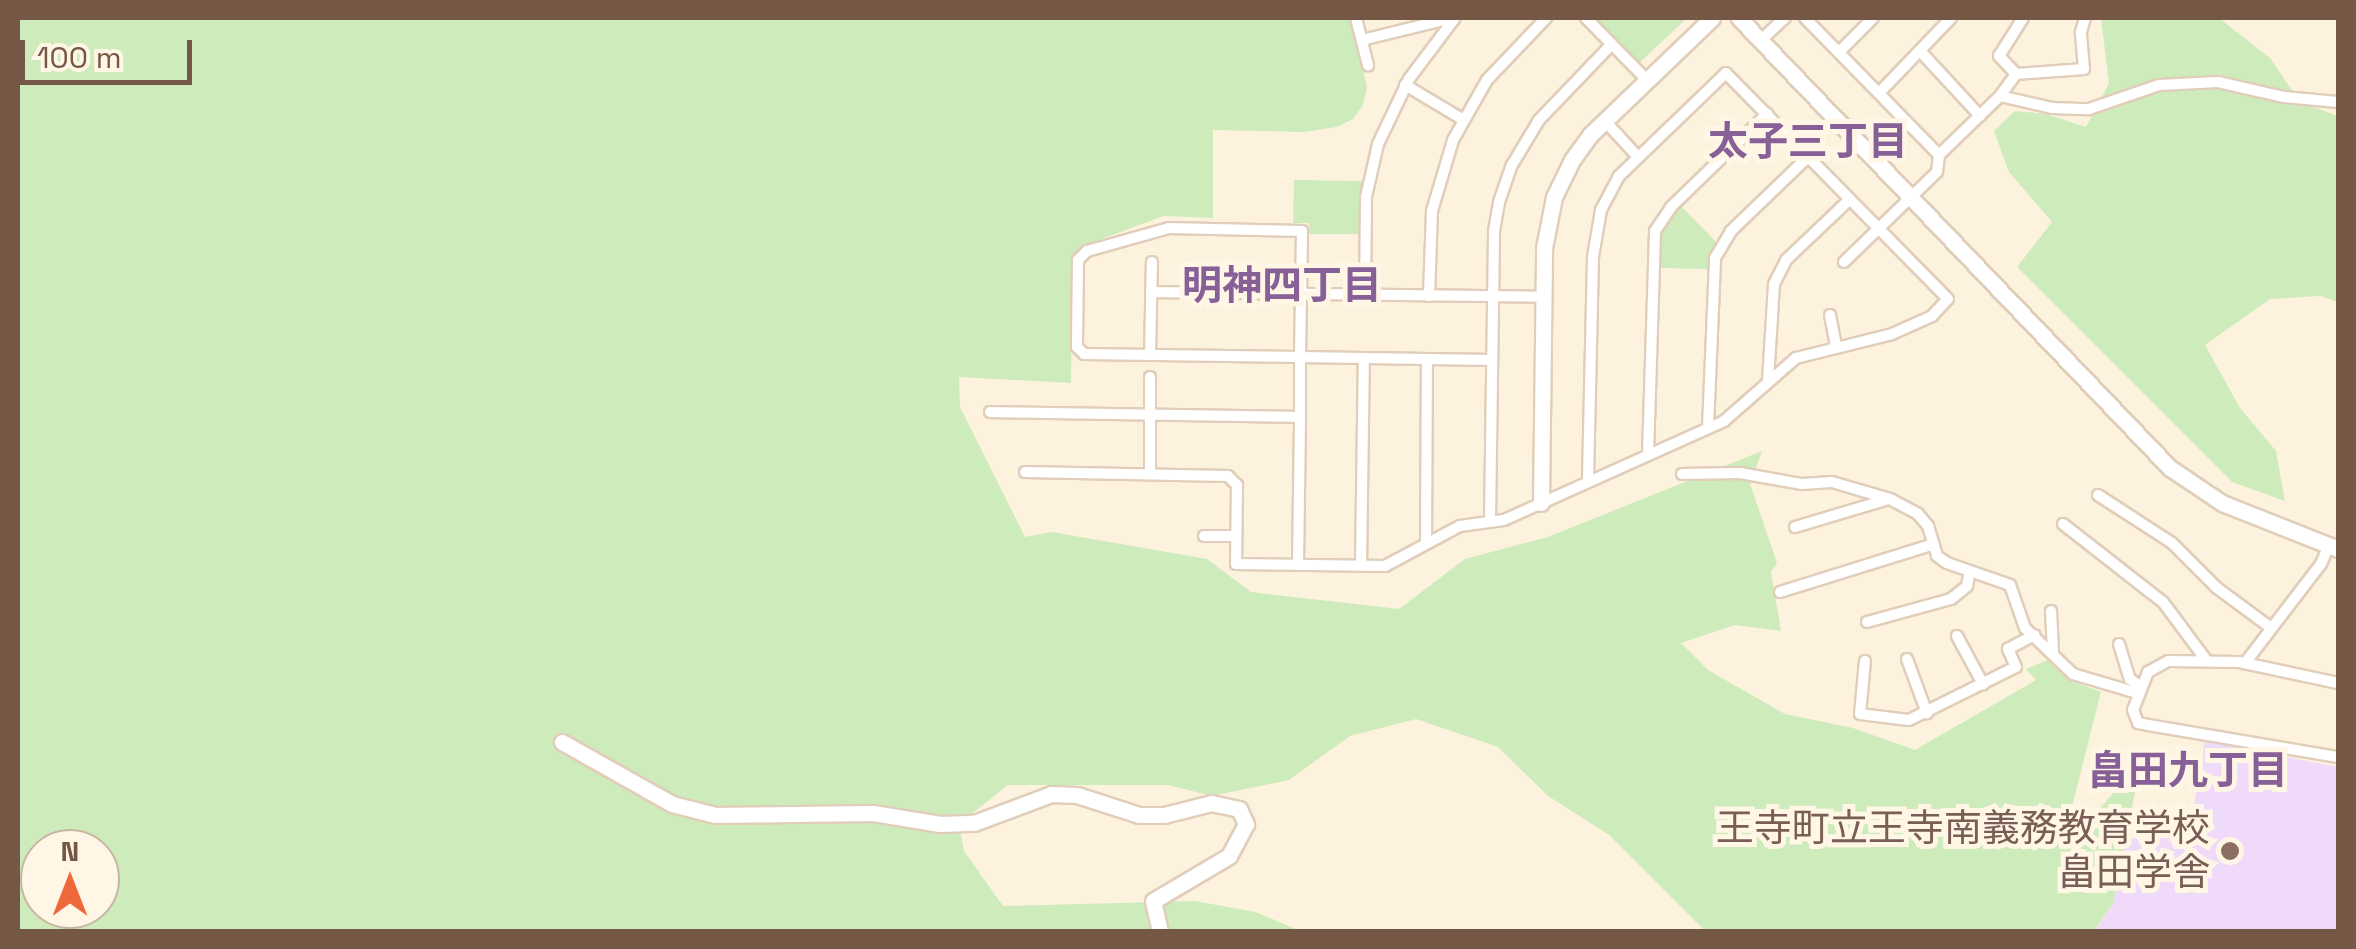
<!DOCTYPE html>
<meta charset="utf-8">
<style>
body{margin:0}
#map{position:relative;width:2356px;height:949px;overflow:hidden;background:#fdf2de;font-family:"Space Grotesk","Noto Sans JP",sans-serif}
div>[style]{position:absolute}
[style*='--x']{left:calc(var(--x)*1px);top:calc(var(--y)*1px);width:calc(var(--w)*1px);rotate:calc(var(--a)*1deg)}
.education>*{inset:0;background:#efdbf9}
.green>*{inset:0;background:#ceebbc}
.roads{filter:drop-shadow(2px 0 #e1ceba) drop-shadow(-2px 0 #e1ceba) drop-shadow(0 2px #e1ceba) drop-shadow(0 -2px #e1ceba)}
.street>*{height:10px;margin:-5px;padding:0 5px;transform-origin:5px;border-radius:5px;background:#fff}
.secondary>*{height:15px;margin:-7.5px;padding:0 7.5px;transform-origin:7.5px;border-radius:7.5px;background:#fff}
.dots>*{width:28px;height:28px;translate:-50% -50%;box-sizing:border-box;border:5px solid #fff6e5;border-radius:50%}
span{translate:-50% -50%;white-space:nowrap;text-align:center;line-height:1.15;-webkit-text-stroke:10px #fff6e5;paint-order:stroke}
.education-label{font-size:38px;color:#785e54}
.right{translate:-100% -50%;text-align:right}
.neighbourhood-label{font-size:40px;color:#876098;font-weight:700}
.frame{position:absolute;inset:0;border:20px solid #745745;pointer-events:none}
.north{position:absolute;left:20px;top:829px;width:100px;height:100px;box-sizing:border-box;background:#fff6e5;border:2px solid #c7b6a5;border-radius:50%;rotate:0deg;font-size:28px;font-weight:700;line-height:40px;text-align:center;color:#745745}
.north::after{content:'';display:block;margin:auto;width:35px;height:45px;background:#ef683b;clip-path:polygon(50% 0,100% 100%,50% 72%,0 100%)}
.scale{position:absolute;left:20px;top:40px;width:172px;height:45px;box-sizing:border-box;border:5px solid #745745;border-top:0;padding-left:12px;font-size:30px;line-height:35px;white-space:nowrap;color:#745745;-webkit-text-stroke:8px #fff6e5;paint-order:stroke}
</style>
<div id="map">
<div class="education">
<div style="clip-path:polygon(2205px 741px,2338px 767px,2338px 931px,2094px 932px,2113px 904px,2131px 811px,2191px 821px)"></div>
</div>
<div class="green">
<div style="clip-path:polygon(evenodd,18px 18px,1351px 18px,1367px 87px,1363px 105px,1353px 119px,1337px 127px,1304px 132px,1213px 130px,1213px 218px,1164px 216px,1085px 245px,1072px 258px,1071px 383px,959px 377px,960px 407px,1025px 537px,1052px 532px,1207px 559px,1251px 592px,1399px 609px,1465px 559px,1548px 537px,1762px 451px,1750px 484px,1777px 563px,1771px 572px,1781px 631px,1735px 625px,1681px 643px,1708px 670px,1785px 714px,1853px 728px,1915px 750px,2036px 680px,2026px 669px,2050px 659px,2069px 680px,2101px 692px,2073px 803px,2053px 823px,2055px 837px,2083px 826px,2123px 783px,2136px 787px,2113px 904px,2094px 931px,1705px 931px,1609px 835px,1548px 796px,1498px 747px,1416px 719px,1350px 736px,1289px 780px,1212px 796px,1168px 785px,1008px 785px,959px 824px,964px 851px,1003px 906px,1195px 901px,1256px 912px,1295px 929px,1463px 931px,18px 931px,18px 18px,40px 849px,100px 849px,100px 909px,40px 909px,40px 849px)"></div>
<div style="clip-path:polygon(1593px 18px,1687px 18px,1637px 65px)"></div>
<div style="clip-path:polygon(2101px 18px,2219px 18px,2270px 58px,2300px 102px,2338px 116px,2338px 302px,2320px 296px,2270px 299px,2205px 345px,2240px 408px,2276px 451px,2285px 501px,2232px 482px,2017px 267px,2052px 222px,2009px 172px,1994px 131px,2015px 111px,2046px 114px,2086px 127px,2109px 83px)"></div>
<div style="clip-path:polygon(1294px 180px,1363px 181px,1360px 234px,1309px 234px,1309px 223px,1293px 223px)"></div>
<div style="clip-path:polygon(1681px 206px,1717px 243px,1708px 269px,1658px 268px,1661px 235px)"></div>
</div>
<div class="roads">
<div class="street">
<div style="--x:1356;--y:18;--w:49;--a:75.7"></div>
<div style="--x:1586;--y:18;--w:87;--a:45.5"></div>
<div style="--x:1805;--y:18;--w:192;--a:45.6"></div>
<div style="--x:1362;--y:40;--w:93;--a:-13.7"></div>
<div style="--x:1761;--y:40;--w:33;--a:-43"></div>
<div style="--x:1839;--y:52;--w:48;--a:-45"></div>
<div style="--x:1921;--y:52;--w:87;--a:47.3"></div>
<div style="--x:2016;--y:74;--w:25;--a:-133"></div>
<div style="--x:1999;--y:56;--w:45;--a:-57.7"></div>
<div style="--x:1405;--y:85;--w:66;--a:30.8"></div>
<div style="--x:1879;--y:93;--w:104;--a:-46.2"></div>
<div style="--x:2000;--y:96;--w:27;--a:-54"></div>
<div style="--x:2016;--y:74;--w:68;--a:-4.2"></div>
<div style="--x:2084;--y:69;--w:37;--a:-95"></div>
<div style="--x:2081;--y:32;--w:15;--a:-74"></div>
<div style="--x:1605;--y:121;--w:49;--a:47.5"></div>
<div style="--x:1844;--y:262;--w:129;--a:-44.1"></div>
<div style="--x:1937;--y:172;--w:17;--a:-83"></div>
<div style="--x:1939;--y:155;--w:85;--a:-44"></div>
<div style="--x:2000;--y:96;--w:53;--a:13"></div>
<div style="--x:2052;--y:108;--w:37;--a:2"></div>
<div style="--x:2089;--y:109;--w:74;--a:-18.9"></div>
<div style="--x:2159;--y:85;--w:59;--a:-2.9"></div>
<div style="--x:2218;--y:82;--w:68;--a:12.8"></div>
<div style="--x:2284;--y:97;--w:54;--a:5.3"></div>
<div style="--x:1151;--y:292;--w:392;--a:0.7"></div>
<div style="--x:1365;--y:295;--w:98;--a:-89.4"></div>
<div style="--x:1366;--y:197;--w:54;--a:-77.2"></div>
<div style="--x:1378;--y:144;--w:72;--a:-64.5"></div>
<div style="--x:1409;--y:79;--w:76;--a:-53"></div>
<div style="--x:1429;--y:296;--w:85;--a:-88"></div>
<div style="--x:1432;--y:211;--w:74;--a:-73.5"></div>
<div style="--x:1453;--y:140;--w:69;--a:-60.5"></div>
<div style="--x:1487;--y:80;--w:86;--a:-46.4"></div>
<div style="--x:1830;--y:315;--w:31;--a:79"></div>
<div style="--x:1150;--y:355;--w:93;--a:-88.8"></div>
<div style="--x:1768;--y:380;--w:96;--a:-86.4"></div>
<div style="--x:1774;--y:284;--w:27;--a:-63"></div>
<div style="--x:1786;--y:260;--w:88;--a:-43.6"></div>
<div style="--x:990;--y:412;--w:310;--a:0.9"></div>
<div style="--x:1708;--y:428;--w:170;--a:-87.6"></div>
<div style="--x:1715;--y:258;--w:31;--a:-59"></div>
<div style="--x:1731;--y:231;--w:107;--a:-43.9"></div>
<div style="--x:1648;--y:455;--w:224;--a:-88.2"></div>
<div style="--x:1655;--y:231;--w:29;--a:-56"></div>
<div style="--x:1671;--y:207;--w:134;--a:-44.1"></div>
<div style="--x:1025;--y:472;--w:203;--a:1.1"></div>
<div style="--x:1228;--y:476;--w:13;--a:45"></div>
<div style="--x:1237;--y:485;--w:79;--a:90.7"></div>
<div style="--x:1236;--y:564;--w:149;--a:0.8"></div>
<div style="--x:1385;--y:566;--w:85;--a:-28.1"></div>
<div style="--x:1460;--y:526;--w:44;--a:-7.8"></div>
<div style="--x:1504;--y:520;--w:241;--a:-24.2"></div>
<div style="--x:1724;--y:421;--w:96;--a:-41.2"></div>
<div style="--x:1796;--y:358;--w:99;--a:-14"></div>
<div style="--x:1892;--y:334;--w:44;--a:-24.2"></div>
<div style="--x:1932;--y:316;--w:23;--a:-47"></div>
<div style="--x:1948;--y:299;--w:317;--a:-134.5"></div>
<div style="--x:1726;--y:73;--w:149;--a:136.1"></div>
<div style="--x:1619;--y:176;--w:38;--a:118"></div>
<div style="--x:1601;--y:210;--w:48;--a:99.7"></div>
<div style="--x:1593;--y:257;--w:224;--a:91.3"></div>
<div style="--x:1150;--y:474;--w:97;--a:-90"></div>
<div style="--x:1682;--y:474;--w:58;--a:-1"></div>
<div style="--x:1740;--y:473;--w:63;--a:10.1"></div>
<div style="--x:1802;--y:484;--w:30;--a:-4"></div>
<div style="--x:1832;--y:482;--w:60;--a:16.3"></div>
<div style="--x:1890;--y:499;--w:32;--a:28"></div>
<div style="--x:1918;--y:514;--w:16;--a:50"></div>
<div style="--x:1928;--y:526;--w:31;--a:73"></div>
<div style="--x:1937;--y:556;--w:12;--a:35"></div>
<div style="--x:1947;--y:563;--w:67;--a:19.2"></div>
<div style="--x:2010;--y:585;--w:46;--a:70.8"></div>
<div style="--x:2025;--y:628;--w:66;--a:43.8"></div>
<div style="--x:2073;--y:674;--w:67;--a:16.5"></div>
<div style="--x:2098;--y:495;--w:88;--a:33"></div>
<div style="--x:2172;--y:543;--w:64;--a:45"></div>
<div style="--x:2217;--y:588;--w:67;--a:36.5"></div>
<div style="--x:1490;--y:521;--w:290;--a:-89.2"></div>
<div style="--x:1494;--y:231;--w:29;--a:-80"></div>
<div style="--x:1499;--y:202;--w:39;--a:-71"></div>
<div style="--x:1512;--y:165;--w:52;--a:-59"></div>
<div style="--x:1539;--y:120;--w:105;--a:-46.2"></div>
<div style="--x:2063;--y:524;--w:127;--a:38"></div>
<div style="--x:2163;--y:602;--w:72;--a:53.4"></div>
<div style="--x:1795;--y:527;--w:98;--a:-16.6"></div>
<div style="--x:1204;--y:536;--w:32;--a:0"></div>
<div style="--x:1426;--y:544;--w:185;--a:-89.7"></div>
<div style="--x:1298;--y:565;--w:148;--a:-89.2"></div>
<div style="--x:1300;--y:417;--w:60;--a:-90"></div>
<div style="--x:1300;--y:357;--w:126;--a:-89.1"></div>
<div style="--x:1302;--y:231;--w:133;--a:-178.7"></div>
<div style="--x:1169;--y:228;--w:85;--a:164.3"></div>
<div style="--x:1087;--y:251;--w:13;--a:135"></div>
<div style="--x:1078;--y:260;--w:87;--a:90.7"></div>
<div style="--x:1077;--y:347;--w:10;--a:45"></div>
<div style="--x:1084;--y:354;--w:216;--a:0.8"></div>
<div style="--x:1300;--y:357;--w:192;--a:0.9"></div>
<div style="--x:1361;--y:565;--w:207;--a:-89.2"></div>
<div style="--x:1780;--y:592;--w:161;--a:-17.3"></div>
<div style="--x:2051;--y:611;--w:41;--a:87.2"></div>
<div style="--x:1867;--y:622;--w:87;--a:-15.3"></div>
<div style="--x:1951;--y:599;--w:21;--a:-39"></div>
<div style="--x:1967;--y:586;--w:15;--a:-79"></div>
<div style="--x:1957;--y:636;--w:55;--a:61.6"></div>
<div style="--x:2119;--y:644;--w:37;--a:73"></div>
<div style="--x:2130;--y:679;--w:12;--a:35"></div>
<div style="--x:1907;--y:659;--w:58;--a:69.7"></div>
<div style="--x:1865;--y:661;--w:53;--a:95.4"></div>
<div style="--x:1860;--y:714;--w:49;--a:7"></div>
<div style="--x:1909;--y:720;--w:119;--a:-26.4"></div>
<div style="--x:2016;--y:667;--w:20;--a:-114"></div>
<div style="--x:2008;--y:649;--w:30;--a:-28"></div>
<div style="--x:2245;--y:663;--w:125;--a:-52.5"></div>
<div style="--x:2321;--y:564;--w:21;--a:-67"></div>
<div style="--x:2338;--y:683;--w:101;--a:-168"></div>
<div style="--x:2239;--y:662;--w:71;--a:-179.2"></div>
<div style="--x:2168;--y:661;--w:23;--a:151"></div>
<div style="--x:2148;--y:672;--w:41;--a:111.5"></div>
<div style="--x:2133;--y:710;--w:14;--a:69"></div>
<div style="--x:2138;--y:723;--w:10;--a:11"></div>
<div style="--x:2148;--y:725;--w:193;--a:9.6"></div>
</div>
<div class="secondary">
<div style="--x:1739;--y:18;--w:623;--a:46.24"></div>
<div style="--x:2170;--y:468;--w:63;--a:33.9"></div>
<div style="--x:2222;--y:503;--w:125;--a:21.6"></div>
<div style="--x:1541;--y:503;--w:255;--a:-89.3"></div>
<div style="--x:1544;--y:248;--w:52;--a:-78.9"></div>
<div style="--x:1554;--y:197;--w:41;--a:-64.1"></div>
<div style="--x:1572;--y:160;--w:31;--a:-54"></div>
<div style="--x:1590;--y:135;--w:169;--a:-43.8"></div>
<div style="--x:562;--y:742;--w:126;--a:29.4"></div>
<div style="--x:672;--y:804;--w:44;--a:14.3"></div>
<div style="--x:715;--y:815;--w:158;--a:-0.7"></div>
<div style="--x:873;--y:813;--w:68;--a:9.3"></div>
<div style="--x:940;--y:824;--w:34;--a:-2"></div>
<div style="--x:974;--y:823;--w:82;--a:-20.6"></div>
<div style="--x:1051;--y:794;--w:26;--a:2"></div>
<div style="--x:1077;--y:795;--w:65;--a:17.9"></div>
<div style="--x:1139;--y:815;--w:25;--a:0"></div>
<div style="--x:1164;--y:815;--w:49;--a:-14.3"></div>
<div style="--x:1211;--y:803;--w:29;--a:12"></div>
<div style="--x:1239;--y:809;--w:17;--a:65"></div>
<div style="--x:1246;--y:824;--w:36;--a:118"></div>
<div style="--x:1229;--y:856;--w:88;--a:149.4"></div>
<div style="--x:1153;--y:901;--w:32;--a:77"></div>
</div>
</div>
<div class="dots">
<div style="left:2230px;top:851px;background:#8d6e63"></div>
</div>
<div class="education-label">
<span class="right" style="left:2210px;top:851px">王寺町立王寺南義務教育学校<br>畠田学舎</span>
</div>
<div class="neighbourhood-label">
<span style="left:1808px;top:142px">太子三丁目</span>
<span style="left:1282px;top:286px">明神四丁目</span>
<span style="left:2188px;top:771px">畠田九丁目</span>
</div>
<div class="frame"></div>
<div class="north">N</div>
<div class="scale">100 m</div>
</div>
